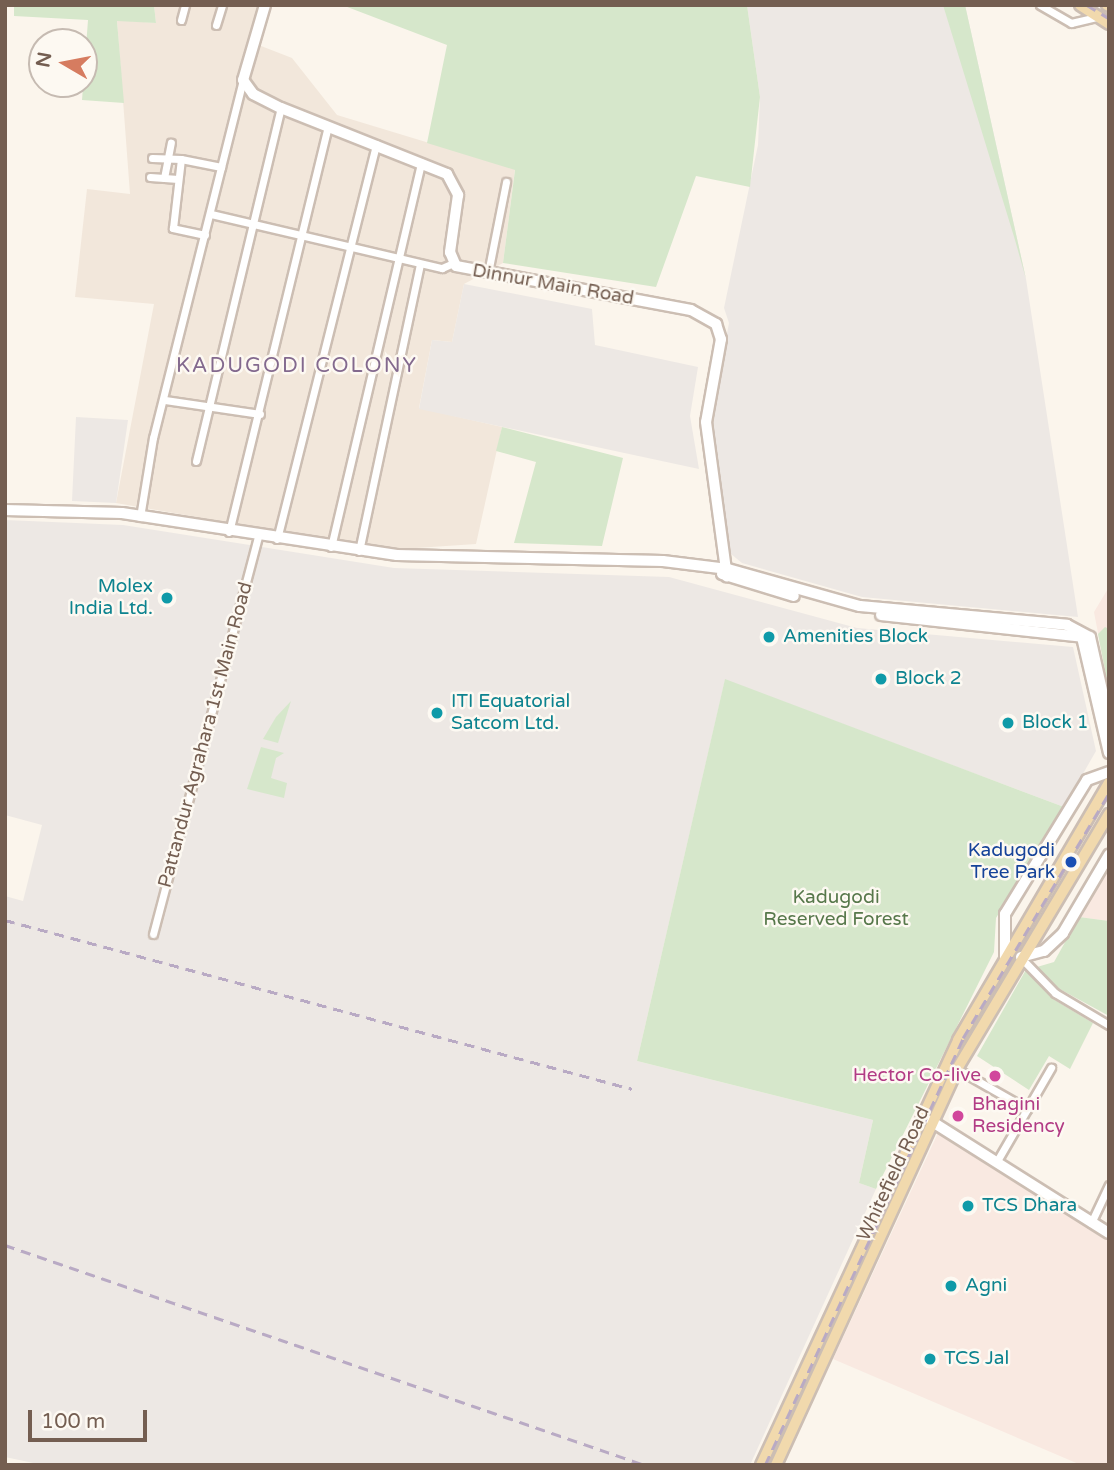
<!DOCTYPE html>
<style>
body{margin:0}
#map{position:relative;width:1114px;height:1470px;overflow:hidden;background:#fbf5ec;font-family:"Varela Round",sans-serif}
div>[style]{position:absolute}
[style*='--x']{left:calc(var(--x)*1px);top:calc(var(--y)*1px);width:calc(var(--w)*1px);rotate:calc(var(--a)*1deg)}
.residential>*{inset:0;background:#f2e7db}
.commercial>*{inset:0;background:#f9e9e1}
.industrial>*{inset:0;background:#ede8e4}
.green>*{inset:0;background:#d6e7cb}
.roads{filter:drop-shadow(2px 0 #ccbeb3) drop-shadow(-2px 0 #ccbeb3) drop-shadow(0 2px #ccbeb3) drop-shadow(0 -2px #ccbeb3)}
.street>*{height:7px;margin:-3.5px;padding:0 3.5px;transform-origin:3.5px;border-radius:3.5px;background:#fff}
.secondary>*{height:10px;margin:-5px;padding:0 5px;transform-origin:5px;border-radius:5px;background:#fff}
.primary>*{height:10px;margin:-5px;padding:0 5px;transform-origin:5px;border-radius:5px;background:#f1d9ad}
.rail>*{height:2.5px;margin-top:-1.25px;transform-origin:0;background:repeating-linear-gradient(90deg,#b9aac4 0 10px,transparent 0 17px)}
.dots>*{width:19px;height:19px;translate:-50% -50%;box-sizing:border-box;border:4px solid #fdf9f2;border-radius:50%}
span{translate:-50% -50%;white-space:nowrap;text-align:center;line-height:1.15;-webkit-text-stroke:5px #fdf9f2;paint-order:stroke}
.street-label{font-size:19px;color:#745e51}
.culture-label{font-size:19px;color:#0d838f}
.right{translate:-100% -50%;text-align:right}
.left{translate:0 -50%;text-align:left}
.transit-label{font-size:19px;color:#164399}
.park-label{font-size:19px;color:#57784b}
.hotel-label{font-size:19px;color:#b23c85}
.neighbourhood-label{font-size:21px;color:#83698e;letter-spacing:2px}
.frame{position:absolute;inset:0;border:7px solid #745e51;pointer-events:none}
.north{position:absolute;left:28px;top:28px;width:70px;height:70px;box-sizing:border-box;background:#fdf9f2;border:2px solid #c6bbb2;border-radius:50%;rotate:280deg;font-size:19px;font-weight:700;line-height:28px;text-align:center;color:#745e51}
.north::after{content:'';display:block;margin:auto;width:24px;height:32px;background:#d67c60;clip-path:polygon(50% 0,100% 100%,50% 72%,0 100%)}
.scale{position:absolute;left:28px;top:1410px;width:119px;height:32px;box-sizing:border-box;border:4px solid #745e51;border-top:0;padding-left:9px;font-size:21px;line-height:24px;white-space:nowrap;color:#745e51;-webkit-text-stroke:5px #fdf9f2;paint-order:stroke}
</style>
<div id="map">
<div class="residential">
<div style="clip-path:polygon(154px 5px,258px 5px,248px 41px,292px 58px,337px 115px,515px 169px,503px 263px,464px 284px,452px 342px,432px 340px,419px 408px,502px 427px,476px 544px,386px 550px,116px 503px,154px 304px,75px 297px,87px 189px,130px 194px,117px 20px,156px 23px)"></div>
</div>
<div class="commercial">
<div style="clip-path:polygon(1109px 587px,1109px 691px,1094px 612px)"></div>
<div style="clip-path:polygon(1109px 868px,1109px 921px,1079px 917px)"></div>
<div style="clip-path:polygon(938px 1133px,1109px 1238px,1109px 1465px,1081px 1465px,833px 1359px)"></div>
</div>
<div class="industrial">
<div style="clip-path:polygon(747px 5px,965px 5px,1026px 279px,1078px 617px,862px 597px,742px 563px,731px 554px,711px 416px,729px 323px,724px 308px,758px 145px,760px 97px)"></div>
<div style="clip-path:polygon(464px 284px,592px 309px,595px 345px,698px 367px,690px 416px,699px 469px,419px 409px,432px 340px,452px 342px)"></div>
<div style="clip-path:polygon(76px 417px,128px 420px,116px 503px,72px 501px)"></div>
<div style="clip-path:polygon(5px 520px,123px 525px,394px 568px,669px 577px,857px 628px,1073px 647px,1096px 751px,1064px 807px,725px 680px,637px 1061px,873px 1120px,859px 1183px,876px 1189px,750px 1465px,43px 1465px,5px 1457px,5px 896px,23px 901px,42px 825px,5px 815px)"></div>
</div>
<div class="green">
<div style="clip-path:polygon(14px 5px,154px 5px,156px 23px,117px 21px,124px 103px,82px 100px,88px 20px,14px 16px)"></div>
<div style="clip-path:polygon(342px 5px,747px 5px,760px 97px,750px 187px,696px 176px,656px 287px,503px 263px,515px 170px,427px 143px,447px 45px)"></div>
<div style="clip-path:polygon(943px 5px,965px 5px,1026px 279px,1015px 240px)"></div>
<div style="clip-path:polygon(502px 427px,623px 458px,602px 546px,514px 543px,536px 462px,496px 451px)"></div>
<div style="clip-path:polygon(1105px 627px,1109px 629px,1109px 691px,1098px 634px)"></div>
<div style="clip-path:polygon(725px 679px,1064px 807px,996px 918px,994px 952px,876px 1189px,859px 1183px,873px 1120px,637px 1061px)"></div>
<div style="clip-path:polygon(291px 701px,278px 743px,263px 739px,276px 717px)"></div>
<div style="clip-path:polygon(261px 747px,284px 753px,276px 758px,271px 778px,287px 783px,284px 798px,247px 789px)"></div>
<div style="clip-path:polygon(1079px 917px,1109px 921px,1109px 1016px,1056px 987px,1037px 967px,1054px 962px)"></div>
<div style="clip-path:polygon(1027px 968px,1053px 999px,1093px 1023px,1070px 1069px,1049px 1056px,1029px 1090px,977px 1056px)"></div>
</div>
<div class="roads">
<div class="street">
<div style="--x:1040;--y:5;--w:36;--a:30"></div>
<div style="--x:1071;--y:23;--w:27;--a:-13"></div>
<div style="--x:181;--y:20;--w:16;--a:-75"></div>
<div style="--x:216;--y:25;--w:21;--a:-73"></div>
<div style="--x:152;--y:158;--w:29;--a:2"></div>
<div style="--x:150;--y:177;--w:28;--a:4"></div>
<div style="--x:164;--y:178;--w:36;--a:-79"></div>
<div style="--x:211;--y:214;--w:237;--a:13.2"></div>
<div style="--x:442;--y:268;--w:12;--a:-24"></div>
<div style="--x:205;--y:235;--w:33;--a:-168"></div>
<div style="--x:173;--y:228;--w:69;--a:-83.4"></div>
<div style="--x:181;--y:159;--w:41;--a:11.3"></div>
<div style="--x:488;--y:273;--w:93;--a:-78.8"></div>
<div style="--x:165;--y:400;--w:96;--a:8.4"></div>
<div style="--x:196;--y:461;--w:363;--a:-76.5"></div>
<div style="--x:140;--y:517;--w:80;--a:-80.7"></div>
<div style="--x:153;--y:438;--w:369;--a:-75.9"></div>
<div style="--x:229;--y:532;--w:418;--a:-76.3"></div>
<div style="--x:277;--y:539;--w:407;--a:-75.9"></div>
<div style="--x:331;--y:547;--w:395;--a:-76.8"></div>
<div style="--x:359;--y:551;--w:293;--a:-78"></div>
<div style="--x:153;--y:934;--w:412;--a:-75.2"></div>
<div style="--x:1021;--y:958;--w:49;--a:45.8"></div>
<div style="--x:1055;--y:993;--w:63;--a:30.7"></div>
<div style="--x:957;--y:1069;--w:81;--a:29.7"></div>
<div style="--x:997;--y:1161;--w:108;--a:-59.9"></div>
<div style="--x:1091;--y:1223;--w:42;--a:-64.7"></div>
</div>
<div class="secondary">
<div style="--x:265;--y:5;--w:78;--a:106.3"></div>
<div style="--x:243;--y:80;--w:17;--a:54"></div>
<div style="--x:253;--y:94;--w:31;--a:27"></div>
<div style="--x:281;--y:108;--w:179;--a:21.7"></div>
<div style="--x:447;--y:174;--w:24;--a:62"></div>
<div style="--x:458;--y:195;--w:58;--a:98"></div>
<div style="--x:450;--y:252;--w:15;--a:67"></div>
<div style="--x:456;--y:266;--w:239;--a:10.6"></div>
<div style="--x:691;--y:310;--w:29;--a:29"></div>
<div style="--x:716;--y:324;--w:16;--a:72"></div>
<div style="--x:721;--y:339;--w:84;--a:100.2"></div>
<div style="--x:706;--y:422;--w:156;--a:82.3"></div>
<div style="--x:5;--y:510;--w:117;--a:1.5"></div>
<div style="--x:122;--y:513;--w:278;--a:8.7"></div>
<div style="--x:397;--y:555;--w:266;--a:1.3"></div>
<div style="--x:663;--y:561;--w:65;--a:7"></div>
<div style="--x:728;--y:569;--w:137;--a:15.7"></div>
<div style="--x:860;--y:606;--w:208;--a:5.2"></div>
<div style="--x:1067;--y:625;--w:26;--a:28"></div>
<div style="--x:1090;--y:637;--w:86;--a:77.3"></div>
<div style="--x:722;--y:574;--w:75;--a:17"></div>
<div style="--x:881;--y:615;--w:202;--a:6.2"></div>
<div style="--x:1082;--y:637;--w:119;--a:76.9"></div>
<div style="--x:1005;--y:957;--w:43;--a:-90"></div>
<div style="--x:1005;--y:914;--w:157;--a:-58.5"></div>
<div style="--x:1087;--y:780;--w:23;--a:-20"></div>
<div style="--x:1021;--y:957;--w:24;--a:-15"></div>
<div style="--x:1044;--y:951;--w:26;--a:-43"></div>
<div style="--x:1063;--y:933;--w:91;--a:-59.5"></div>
<div style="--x:931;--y:1121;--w:210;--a:32.2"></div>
</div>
<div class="primary">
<div style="--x:1080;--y:5;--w:35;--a:33"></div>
<div style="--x:1107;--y:5;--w:2;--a:27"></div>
<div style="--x:761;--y:1465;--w:468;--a:-65.1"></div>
<div style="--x:958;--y:1040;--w:298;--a:-59.6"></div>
<div style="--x:776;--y:1465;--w:435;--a:-65.4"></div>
<div style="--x:957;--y:1069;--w:297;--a:-59.2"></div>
</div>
</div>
<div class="rail">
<div style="--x:1087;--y:5;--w:26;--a:31"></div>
<div style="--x:5;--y:920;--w:649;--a:15.08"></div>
<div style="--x:5;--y:1245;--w:677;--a:18.97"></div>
<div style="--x:765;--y:1465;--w:471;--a:-65.1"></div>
<div style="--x:963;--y:1038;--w:285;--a:-59.2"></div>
</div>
<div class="dots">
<div style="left:167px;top:598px;background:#0f9aa8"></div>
<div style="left:769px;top:637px;background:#0f9aa8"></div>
<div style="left:881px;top:679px;background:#0f9aa8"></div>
<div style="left:437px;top:713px;background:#0f9aa8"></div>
<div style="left:1008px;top:723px;background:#0f9aa8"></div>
<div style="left:1071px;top:862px;background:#1a4fb4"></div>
<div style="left:995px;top:1076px;background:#d1479c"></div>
<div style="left:958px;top:1116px;background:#d1479c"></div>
<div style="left:968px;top:1206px;background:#0f9aa8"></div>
<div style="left:951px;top:1286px;background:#0f9aa8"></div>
<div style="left:930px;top:1359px;background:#0f9aa8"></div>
</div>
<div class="street-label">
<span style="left:553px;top:285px;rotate:10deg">Dinnur Main Road</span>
<span style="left:206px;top:735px;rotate:-75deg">Pattandur Agrahara 1st Main Road</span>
<span style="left:894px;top:1174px;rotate:-65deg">Whitefield Road</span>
</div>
<div class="culture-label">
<span class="right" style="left:153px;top:598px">Molex<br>India Ltd.</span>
<span class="left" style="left:783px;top:637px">Amenities Block</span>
<span class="left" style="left:895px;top:679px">Block 2</span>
<span class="left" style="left:451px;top:713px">ITI Equatorial<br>Satcom Ltd.</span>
<span class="left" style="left:1022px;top:723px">Block 1</span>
<span class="left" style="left:982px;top:1206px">TCS Dhara</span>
<span class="left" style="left:965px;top:1286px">Agni</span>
<span class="left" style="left:944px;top:1359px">TCS Jal</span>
</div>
<div class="transit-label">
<span class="right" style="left:1055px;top:862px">Kadugodi<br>Tree Park</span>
</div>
<div class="park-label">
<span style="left:836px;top:909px">Kadugodi<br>Reserved Forest</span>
</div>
<div class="hotel-label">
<span class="right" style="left:981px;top:1076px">Hector Co-live</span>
<span class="left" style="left:972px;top:1116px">Bhagini<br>Residency</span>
</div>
<div class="neighbourhood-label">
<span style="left:297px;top:366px">KADUGODI COLONY</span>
</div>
<div class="frame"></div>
<div class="north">N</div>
<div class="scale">100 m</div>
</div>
